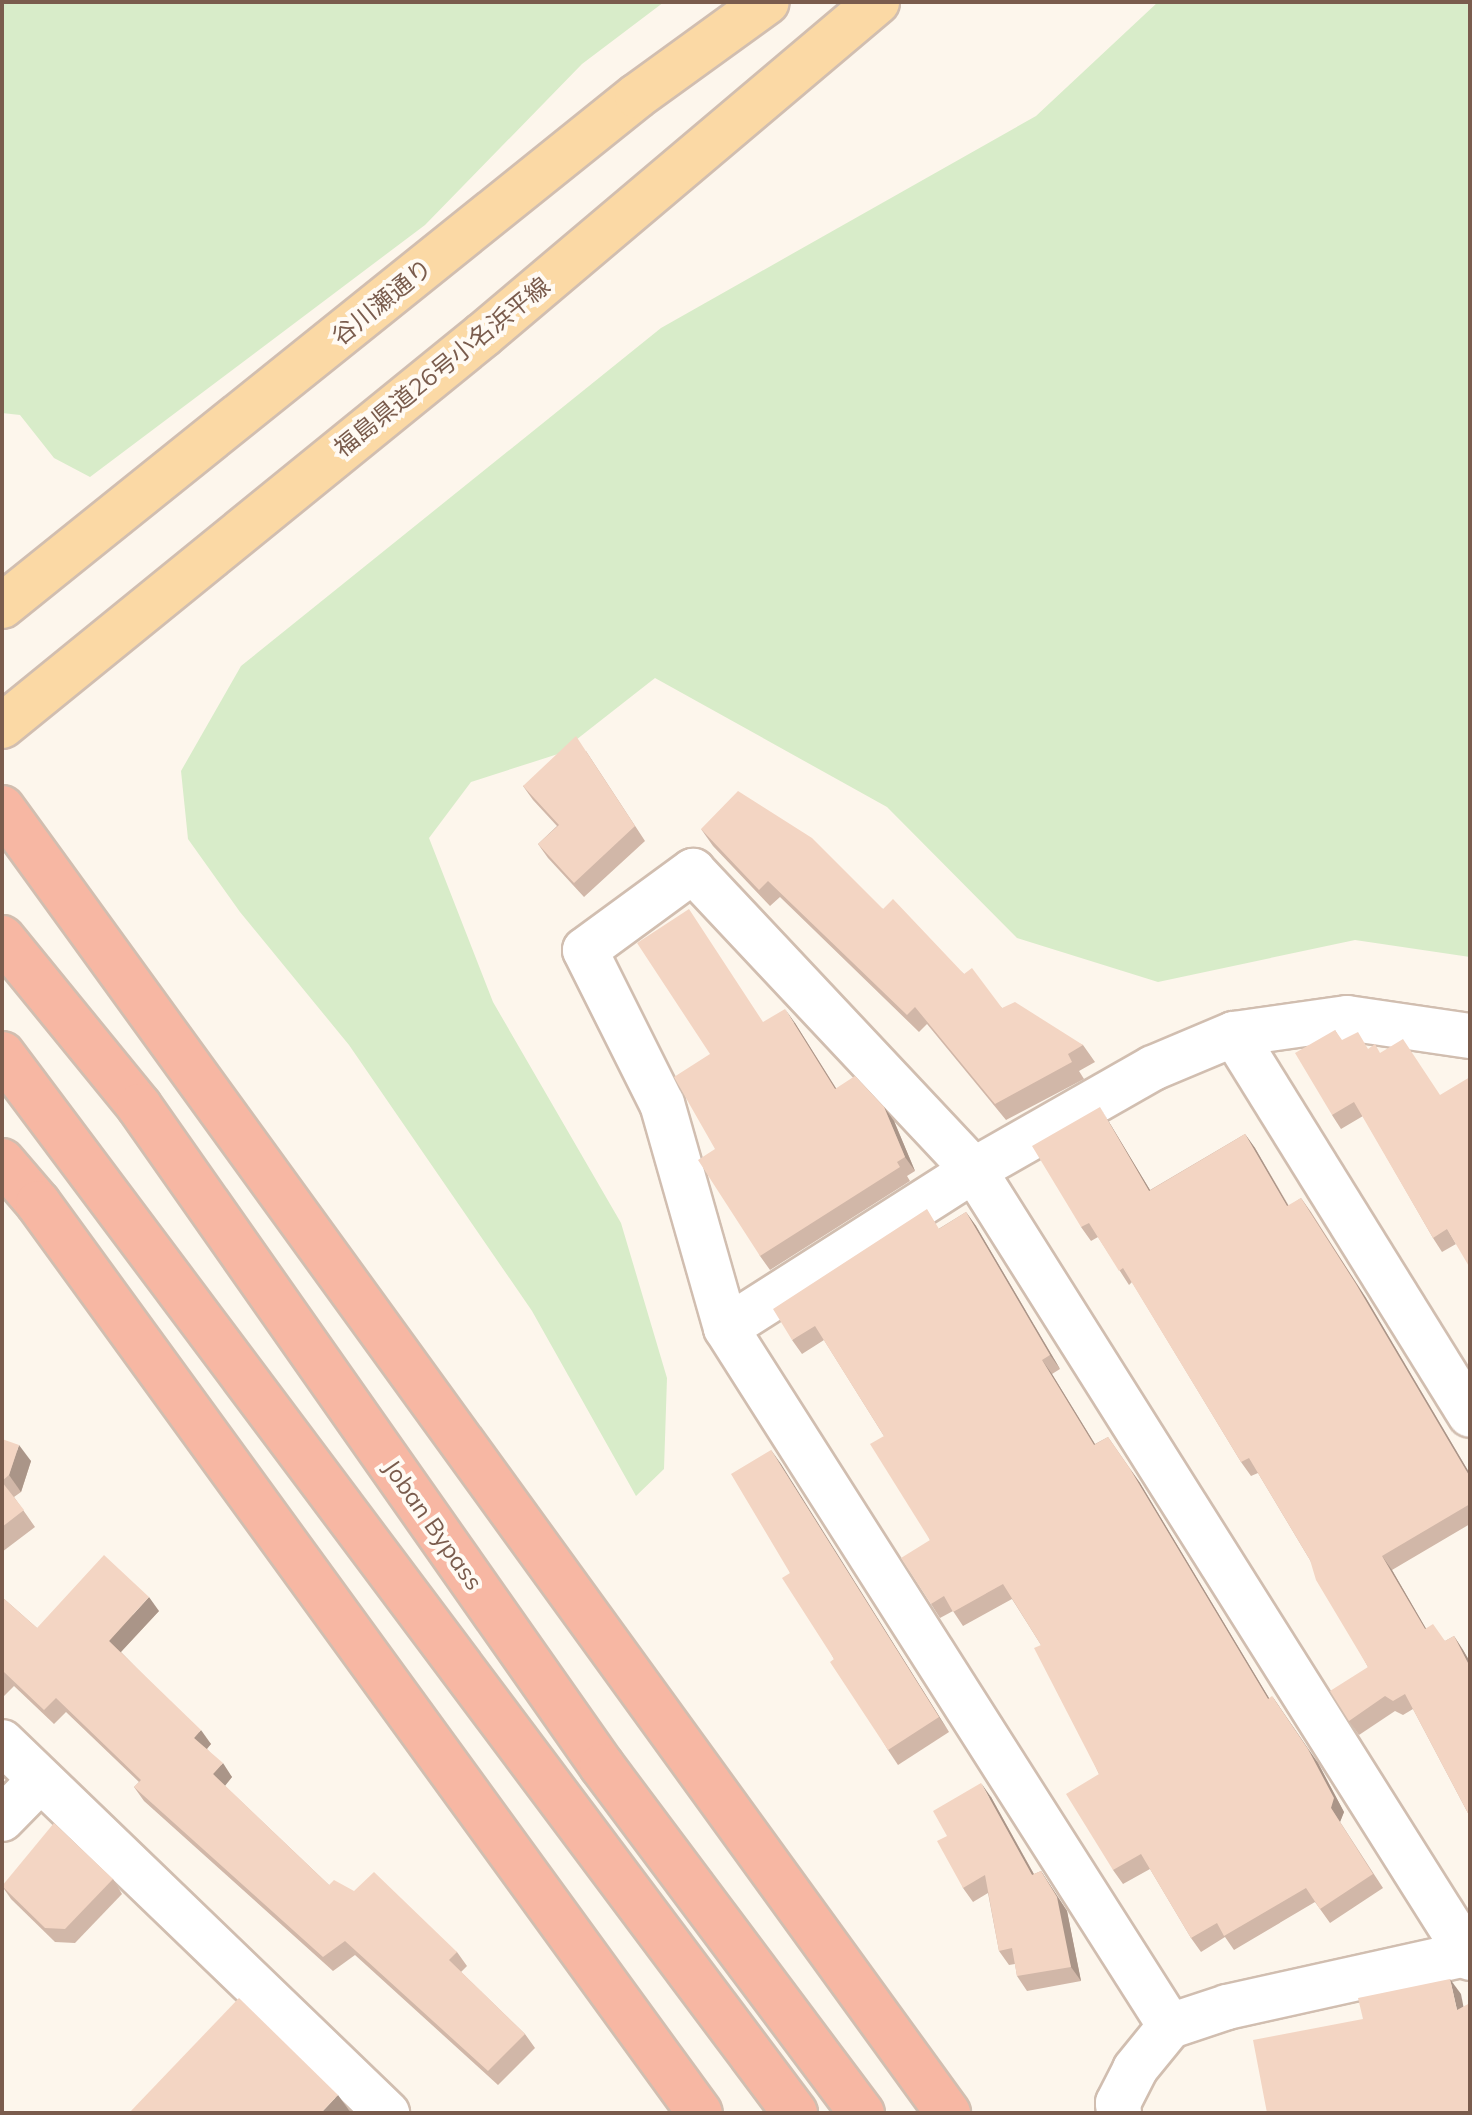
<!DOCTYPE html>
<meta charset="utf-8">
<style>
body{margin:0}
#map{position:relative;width:1472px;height:2115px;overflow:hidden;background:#fdf6ec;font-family:Mulish,"Noto Sans JP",sans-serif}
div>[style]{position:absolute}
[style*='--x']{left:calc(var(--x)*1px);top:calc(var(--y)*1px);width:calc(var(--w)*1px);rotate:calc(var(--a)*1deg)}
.green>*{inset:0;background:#d8ecc9}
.roads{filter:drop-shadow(2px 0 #d1beb0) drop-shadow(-2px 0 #d1beb0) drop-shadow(0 2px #d1beb0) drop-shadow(0 -2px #d1beb0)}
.minor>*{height:44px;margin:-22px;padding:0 22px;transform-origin:22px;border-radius:22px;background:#fff}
.major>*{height:44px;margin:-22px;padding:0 22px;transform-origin:22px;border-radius:22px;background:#fbd9a5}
.highway>*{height:44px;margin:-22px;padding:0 22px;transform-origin:22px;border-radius:22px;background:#f7b7a3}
.wall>*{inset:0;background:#d1b7a8}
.shaded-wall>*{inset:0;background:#aa9588}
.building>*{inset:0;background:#f3d5c3}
span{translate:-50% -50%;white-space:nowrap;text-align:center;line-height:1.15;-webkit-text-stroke:8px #fffaf3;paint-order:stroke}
.street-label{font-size:24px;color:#7a5c4d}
.frame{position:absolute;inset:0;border:4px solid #7a5c4d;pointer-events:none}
</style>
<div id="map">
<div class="green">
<div style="clip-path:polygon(2px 2px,664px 2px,582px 64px,425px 225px,90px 477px,54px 458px,20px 415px,2px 413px)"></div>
<div style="clip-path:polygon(1158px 2px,1470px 2px,1470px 957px,1355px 940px,1158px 982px,1017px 938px,887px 807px,655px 678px,558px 754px,471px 782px,429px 838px,493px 1002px,621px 1223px,667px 1378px,664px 1469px,636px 1496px,532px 1311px,349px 1045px,240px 912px,188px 839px,181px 771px,241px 666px,661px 328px,1036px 116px)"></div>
</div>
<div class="roads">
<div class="minor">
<div style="--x:1234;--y:1034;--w:448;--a:58.2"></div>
<div style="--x:726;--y:1328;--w:233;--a:-105.9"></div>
<div style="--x:662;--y:1104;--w:172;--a:-116.6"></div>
<div style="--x:585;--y:950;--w:134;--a:-36.2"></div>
<div style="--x:693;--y:871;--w:410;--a:46.8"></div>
<div style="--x:974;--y:1170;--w:931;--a:57.81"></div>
<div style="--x:2;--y:1742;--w:535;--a:43.94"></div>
<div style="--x:2;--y:1819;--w:54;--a:-45.7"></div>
<div style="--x:1170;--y:2026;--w:827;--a:-122.46"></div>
<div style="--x:726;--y:1328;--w:294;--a:-32.5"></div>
<div style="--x:974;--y:1170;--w:206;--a:-29.7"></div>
<div style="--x:1153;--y:1068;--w:88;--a:-22.8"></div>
<div style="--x:1234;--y:1034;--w:114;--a:-8.1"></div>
<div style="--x:1347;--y:1018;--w:124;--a:8.3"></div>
<div style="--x:1119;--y:2113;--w:10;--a:-96"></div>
<div style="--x:1118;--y:2103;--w:38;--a:-63"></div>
<div style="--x:1135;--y:2069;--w:55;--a:-50.9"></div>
<div style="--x:1170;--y:2026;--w:60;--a:-18.4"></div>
<div style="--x:1227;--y:2007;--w:249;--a:-12.5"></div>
</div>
<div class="major">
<div style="--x:2;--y:606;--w:814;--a:-38.77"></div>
<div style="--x:637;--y:96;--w:160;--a:-35.9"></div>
<div style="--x:2;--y:726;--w:620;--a:-39.11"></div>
<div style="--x:483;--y:335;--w:516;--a:-40.2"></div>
</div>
<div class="highway">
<div style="--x:2;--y:808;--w:1612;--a:54.06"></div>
<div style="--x:2;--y:938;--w:217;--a:50.8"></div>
<div style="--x:139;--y:1106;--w:806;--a:54.95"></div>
<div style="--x:602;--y:1766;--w:434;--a:53.2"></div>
<div style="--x:2;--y:1054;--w:1323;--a:53.17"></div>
<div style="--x:2;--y:1161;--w:55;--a:49.4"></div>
<div style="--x:38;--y:1203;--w:1125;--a:53.97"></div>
</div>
</div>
<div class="wall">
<div style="clip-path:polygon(586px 751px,645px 841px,584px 897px,548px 858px,538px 844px,557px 826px,533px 800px,523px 786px)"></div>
<div style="clip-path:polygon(701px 829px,883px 909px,964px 974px,1002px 1008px,1083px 1045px,1095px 1062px,1079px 1071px,1084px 1079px,1006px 1120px,927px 1024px,919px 1032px,780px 897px,770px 906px,713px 846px)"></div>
<div style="clip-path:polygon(764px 1022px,795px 1023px,836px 1088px,884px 1107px,894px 1121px,915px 1171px,907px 1176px,910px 1181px,770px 1270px,760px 1256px,715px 1149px)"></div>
<div style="clip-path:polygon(1335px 1030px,1456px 1244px,1442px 1252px,1433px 1238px,1363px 1116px,1341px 1129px,1332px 1115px)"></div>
<div style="clip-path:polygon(1109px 1122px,1150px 1190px,1245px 1134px,1255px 1148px,1289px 1206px,1301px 1198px,1311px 1212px,1366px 1298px,1470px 1474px,1470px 1524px,1392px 1570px,1426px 1629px,1445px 1641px,1454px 1636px,1463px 1650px,1470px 1662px,1470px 1817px,1413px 1709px,1403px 1715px,1395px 1711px,1359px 1735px,1349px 1721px,1368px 1667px,1310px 1560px,1258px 1473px,1251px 1476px,1241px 1462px,1132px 1282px,1129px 1285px,1098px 1237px,1091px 1241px,1081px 1227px)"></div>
<div style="clip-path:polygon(966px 1212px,976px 1226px,1060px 1369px,1052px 1374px,1095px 1444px,1108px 1437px,1140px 1483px,1269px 1698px,1318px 1763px,1344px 1812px,1340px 1822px,1383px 1888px,1330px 1923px,1315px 1902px,1234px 1950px,1225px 1937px,1201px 1952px,1191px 1938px,1150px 1869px,1123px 1884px,1113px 1870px,1099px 1774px,1041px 1645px,1012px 1599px,963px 1626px,953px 1611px,940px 1618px,931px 1604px,930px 1540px,884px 1436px,824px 1340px,802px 1354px,792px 1340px,940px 1228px)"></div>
<div style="clip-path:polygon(2px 1439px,31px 1461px,21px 1492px,14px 1497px,35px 1527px,2px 1552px)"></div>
<div style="clip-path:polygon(771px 1450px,949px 1732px,898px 1765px,888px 1750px,834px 1659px,790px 1573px)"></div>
<div style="clip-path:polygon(2px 1597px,37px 1628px,159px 1611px,121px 1652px,211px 1744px,207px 1749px,232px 1777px,225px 1786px,329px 1885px,457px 1952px,467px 1966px,461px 1972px,525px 2034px,535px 2048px,498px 2085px,355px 1955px,333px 1971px,144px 1801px,134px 1787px,139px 1782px,66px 1712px,54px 1724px,14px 1686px,4px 1696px,2px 1694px)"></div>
<div style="clip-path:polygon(991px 1797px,1034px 1874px,1041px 1871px,1067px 1911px,1081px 1981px,1027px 1991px,1017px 1976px,1015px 1964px,1009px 1965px,999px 1951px,988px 1893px,973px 1902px,963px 1888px,947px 1836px)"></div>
<div style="clip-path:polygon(113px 1879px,122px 1894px,75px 1943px,55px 1942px,11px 1899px,2px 1886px)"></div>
</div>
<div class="shaded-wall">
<div style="clip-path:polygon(785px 1009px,795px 1023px,845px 1103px,835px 1089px)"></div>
<div style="clip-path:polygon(884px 1107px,894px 1121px,915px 1171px,905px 1157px)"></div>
<div style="clip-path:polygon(1100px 1107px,1109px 1122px,1159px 1205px,1149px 1191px)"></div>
<div style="clip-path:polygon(1245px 1134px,1255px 1148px,1297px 1221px,1287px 1206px)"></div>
<div style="clip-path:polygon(1301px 1198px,1366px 1298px,1470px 1474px,1470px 1477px)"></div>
<div style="clip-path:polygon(966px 1212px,976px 1226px,1060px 1369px,1050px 1355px)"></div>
<div style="clip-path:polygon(1042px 1360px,1052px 1374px,1104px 1459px,1094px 1445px)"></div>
<div style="clip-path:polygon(19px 1445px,31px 1461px,21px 1492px,9px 1475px)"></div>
<div style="clip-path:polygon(771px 1450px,781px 1464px,949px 1732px,939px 1717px)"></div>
<div style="clip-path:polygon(1130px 1469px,1140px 1483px,1278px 1713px,1268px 1699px)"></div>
<div style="clip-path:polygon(1382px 1556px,1392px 1570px,1435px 1644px,1425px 1629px)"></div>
<div style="clip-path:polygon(149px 1597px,159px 1611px,118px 1655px,109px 1641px)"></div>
<div style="clip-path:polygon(1454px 1636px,1463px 1650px,1470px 1662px,1470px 1667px)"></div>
<div style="clip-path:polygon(1272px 1696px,1318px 1763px,1344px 1812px,1340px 1822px,1383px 1888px,1331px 1808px)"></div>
<div style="clip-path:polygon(201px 1730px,211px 1744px,204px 1752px,194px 1738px)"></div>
<div style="clip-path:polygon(223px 1763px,232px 1777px,223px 1788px,213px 1774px)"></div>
<div style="clip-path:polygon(981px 1783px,991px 1797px,1042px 1889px,1032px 1875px)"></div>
<div style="clip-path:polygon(1041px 1871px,1067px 1911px,1081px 1981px,1071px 1967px)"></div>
<div style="clip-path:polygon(1450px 1979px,1461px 1994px,1467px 2025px,1457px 2010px)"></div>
<div style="clip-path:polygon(338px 2095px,351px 2113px,321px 2113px)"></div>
</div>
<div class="building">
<div style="clip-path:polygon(576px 736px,635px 826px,574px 883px,538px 844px,559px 825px,523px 786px)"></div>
<div style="clip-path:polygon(738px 791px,812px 838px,883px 909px,893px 899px,964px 974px,972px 968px,1002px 1008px,1015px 1002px,1083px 1045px,1068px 1054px,1072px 1062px,995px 1104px,915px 1007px,907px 1015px,768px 881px,759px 890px,701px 829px)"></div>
<div style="clip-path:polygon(689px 909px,763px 1022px,785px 1009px,835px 1089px,855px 1076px,884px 1107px,905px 1157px,897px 1162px,900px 1167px,760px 1256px,698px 1160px,715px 1149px,674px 1077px,710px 1054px,637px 943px)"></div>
<div style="clip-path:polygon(1335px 1030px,1342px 1040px,1358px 1032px,1368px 1049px,1375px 1044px,1380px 1053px,1403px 1039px,1440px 1095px,1470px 1077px,1470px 1268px,1447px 1229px,1433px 1238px,1354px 1102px,1332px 1115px,1295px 1053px)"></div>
<div style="clip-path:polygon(1100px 1107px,1149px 1191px,1245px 1134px,1287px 1206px,1301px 1198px,1356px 1284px,1470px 1477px,1470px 1504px,1382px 1556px,1425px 1629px,1433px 1624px,1445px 1641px,1454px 1636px,1470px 1667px,1470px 1817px,1405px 1694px,1393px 1701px,1385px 1696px,1349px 1721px,1330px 1691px,1368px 1667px,1316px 1580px,1310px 1560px,1249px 1458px,1241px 1462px,1123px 1268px,1119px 1271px,1089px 1223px,1081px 1227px,1032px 1146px)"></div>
<div style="clip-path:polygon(927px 1209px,939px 1229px,966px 1212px,1050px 1355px,1042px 1360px,1094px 1445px,1108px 1437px,1130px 1469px,1268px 1699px,1272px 1696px,1308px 1749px,1334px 1798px,1331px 1808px,1373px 1874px,1320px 1909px,1306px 1888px,1224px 1936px,1217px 1923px,1191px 1938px,1141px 1854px,1113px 1870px,1066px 1794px,1099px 1774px,1034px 1648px,1041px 1645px,1003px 1584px,953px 1612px,944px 1596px,931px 1604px,901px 1558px,930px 1540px,870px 1444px,884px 1436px,815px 1326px,792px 1340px,773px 1309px)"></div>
<div style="clip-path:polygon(2px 1439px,19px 1445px,9px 1475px,2px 1481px)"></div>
<div style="clip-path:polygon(771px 1450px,939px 1717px,888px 1750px,830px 1662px,834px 1659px,782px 1578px,790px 1573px,731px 1474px)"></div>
<div style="clip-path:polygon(2px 1482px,24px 1510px,2px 1527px)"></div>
<div style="clip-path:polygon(104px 1555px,149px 1597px,109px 1641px,201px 1730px,194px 1738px,223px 1763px,213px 1774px,329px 1885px,334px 1880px,354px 1891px,374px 1872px,457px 1952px,449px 1960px,525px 2034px,488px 2071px,345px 1941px,323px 1957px,134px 1787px,141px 1780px,56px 1698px,44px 1710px,4px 1672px,2px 1674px,2px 1597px,37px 1628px)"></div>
<div style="clip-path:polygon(981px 1783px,1032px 1875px,1041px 1871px,1057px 1897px,1071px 1967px,1017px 1976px,1012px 1948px,999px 1951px,985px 1875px,963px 1888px,937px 1841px,947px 1836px,933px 1811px)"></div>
<div style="clip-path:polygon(54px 1823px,113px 1879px,65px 1929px,45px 1928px,2px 1886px)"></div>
<div style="clip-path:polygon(1450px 1979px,1457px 2010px,1470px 2003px,1470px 2113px,1267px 2113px,1253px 2040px,1363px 2019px,1358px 1998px)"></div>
<div style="clip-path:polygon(239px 1998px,338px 2095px,321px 2113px,129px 2113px)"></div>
</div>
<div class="street-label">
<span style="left:382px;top:302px;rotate:-39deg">谷川瀬通り</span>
<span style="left:442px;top:367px;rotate:-39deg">福島県道26号小名浜平線</span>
<span style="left:433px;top:1525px;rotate:55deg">Joban Bypass</span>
</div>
<div class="frame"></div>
</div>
